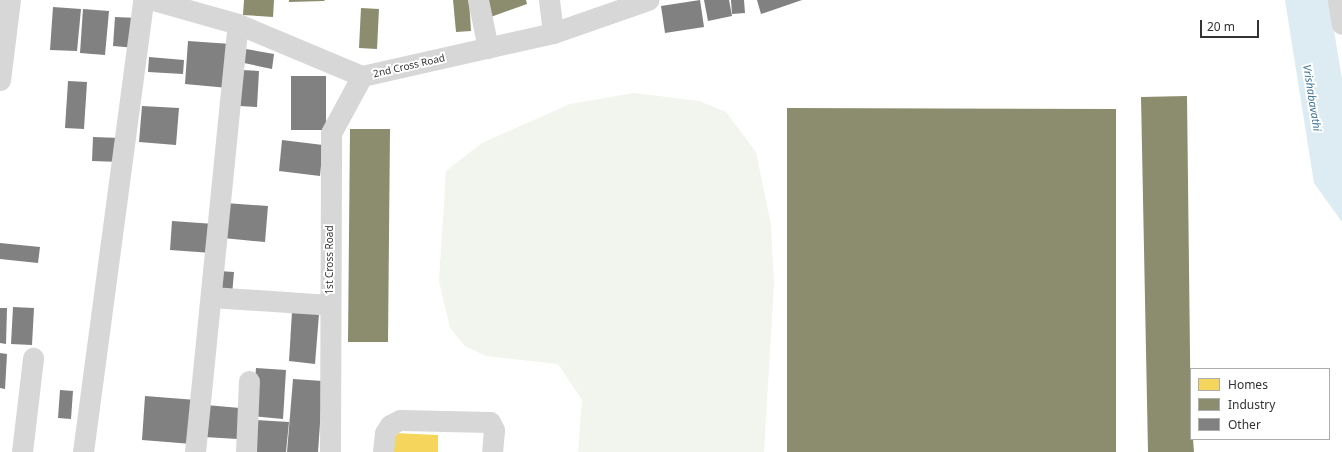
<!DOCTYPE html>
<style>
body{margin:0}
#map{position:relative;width:1342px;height:452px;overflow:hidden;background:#fff;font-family:"Noto Sans",sans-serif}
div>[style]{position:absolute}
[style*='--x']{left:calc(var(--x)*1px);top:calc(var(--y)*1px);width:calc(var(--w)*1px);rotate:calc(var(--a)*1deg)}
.green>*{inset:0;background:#f1f5ed}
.water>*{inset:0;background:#ddebf3}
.homes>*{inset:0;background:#f6d55c}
.industry>*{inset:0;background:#8c8c6e}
.building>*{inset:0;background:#818181}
.minor>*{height:21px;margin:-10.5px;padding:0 10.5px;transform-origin:10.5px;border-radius:10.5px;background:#d7d7d7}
span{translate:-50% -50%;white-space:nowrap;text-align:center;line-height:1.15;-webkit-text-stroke:4px #fff;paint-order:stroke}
.street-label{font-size:10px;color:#333}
.water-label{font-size:11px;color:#3f7597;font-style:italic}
.legend{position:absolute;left:1190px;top:368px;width:140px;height:72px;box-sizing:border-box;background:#fff;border:1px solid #adadad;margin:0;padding:5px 7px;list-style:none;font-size:12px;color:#333}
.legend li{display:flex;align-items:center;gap:8px;height:20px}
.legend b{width:20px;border:1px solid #adadad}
.scale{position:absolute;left:1200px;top:20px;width:59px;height:18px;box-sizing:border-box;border:2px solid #333;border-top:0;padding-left:5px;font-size:12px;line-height:14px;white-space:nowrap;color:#333;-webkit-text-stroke:3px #fff;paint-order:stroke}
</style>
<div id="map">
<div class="green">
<div style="clip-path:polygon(634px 93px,699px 101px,726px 112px,756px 152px,771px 225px,774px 284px,764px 452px,578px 452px,582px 400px,558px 364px,486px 356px,465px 346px,450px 328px,439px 281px,446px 171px,482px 143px,570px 104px)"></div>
</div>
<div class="water">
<div style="clip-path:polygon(1285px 0,1329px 0,1342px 79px,1342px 222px,1314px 183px)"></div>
</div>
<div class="homes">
<div style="clip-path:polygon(394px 433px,438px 435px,438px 452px,393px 452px)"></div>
</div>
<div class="industry">
<div style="clip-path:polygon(244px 0,274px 0,273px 17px,243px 15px)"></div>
<div style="clip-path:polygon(289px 0,325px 0,324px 1px,289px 2px)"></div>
<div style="clip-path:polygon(453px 0,469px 0,471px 31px,456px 32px)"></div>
<div style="clip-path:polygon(482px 0,526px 0,527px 4px,488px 18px)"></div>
<div style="clip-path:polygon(361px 8px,379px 9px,377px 49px,359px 48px)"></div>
<div style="clip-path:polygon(1187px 96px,1191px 439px,1193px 439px,1194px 452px,1148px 452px,1141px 97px)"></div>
<div style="clip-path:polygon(787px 108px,1116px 109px,1116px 452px,787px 452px)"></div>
<div style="clip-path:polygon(350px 129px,390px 129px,388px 342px,348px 342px)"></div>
</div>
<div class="building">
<div style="clip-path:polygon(700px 0,704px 27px,665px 33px,661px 6px)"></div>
<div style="clip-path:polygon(704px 0,729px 0,732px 16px,708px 21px)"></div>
<div style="clip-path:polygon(731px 0,744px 0,745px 13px,732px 14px)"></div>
<div style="clip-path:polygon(757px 0,802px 0,761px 14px)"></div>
<div style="clip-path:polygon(53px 7px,81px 9px,77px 51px,50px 50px)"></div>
<div style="clip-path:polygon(83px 9px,109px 11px,105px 55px,80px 53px)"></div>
<div style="clip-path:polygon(115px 17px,138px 18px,136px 48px,113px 46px)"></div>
<div style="clip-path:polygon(188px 41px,231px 44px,228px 88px,185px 84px)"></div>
<div style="clip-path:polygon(246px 49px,274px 54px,272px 69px,244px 63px)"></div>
<div style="clip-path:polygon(149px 57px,184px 60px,183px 74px,148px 72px)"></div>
<div style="clip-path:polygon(242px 70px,259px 71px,257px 107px,240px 106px)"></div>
<div style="clip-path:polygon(291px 76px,326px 76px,326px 130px,291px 130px)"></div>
<div style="clip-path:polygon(68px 81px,87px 82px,84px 129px,65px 128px)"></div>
<div style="clip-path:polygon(142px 106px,179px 108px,176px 145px,139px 142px)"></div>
<div style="clip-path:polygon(93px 137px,121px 138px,120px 162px,92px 161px)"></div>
<div style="clip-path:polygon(282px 140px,323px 145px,320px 176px,279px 171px)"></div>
<div style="clip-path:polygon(225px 203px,268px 206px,265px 242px,223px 238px)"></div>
<div style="clip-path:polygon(172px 221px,214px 224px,212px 253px,170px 250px)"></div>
<div style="clip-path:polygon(0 243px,40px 247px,38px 263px,0 259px)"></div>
<div style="clip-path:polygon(219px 271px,234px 272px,232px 295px,217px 294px)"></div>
<div style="clip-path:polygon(13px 307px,34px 308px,32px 345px,11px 344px)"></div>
<div style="clip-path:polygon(0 308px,7px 308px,6px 344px,0 343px)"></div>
<div style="clip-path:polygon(292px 312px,319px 314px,315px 364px,289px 361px)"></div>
<div style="clip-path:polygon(0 353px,7px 354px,5px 389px,0 388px)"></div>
<div style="clip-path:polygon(256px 368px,286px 370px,283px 419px,252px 416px)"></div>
<div style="clip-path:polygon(293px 379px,323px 381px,318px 452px,287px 452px)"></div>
<div style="clip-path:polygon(60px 390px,73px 391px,71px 419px,58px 418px)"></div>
<div style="clip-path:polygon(145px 396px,196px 400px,192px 444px,142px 440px)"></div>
<div style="clip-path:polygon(206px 405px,240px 408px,238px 439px,204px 437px)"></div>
<div style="clip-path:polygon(256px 420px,289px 422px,286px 452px,254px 452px)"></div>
</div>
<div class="minor">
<div style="--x:153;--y:0;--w:88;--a:15.8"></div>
<div style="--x:238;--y:24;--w:134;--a:22.8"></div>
<div style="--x:362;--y:76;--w:196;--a:-12.7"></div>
<div style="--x:553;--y:33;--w:101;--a:-19.2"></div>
<div style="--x:478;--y:0;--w:49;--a:78.2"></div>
<div style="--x:549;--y:0;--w:33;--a:83"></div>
<div style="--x:1338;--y:0;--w:24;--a:81"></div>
<div style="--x:0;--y:80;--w:81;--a:-82.9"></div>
<div style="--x:211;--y:297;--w:119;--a:3.8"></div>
<div style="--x:22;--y:452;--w:95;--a:-83.3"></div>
<div style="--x:83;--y:452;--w:456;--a:-82.4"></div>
<div style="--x:195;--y:452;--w:430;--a:-84.3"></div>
<div style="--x:246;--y:452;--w:71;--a:-87.6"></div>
<div style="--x:330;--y:452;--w:319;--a:-89.8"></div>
<div style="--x:331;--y:133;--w:65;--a:-61.5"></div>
<div style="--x:383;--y:452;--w:19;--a:-84"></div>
<div style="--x:385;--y:433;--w:9;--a:-58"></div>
<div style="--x:390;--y:425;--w:11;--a:-27"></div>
<div style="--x:400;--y:420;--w:90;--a:1.3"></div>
<div style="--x:490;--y:422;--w:9;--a:63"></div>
<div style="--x:494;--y:430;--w:22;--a:95"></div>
</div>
<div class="street-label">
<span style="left:409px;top:66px;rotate:-13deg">2nd Cross Road</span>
<span style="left:330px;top:260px;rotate:-90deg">1st Cross Road</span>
</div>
<div class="water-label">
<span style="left:1312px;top:98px;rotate:81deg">Vrishabavathi</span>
</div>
<ul class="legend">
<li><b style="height:11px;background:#f6d55c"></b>Homes</li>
<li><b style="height:11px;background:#8c8c6e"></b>Industry</li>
<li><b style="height:11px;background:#818181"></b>Other</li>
</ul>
<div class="scale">20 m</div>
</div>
